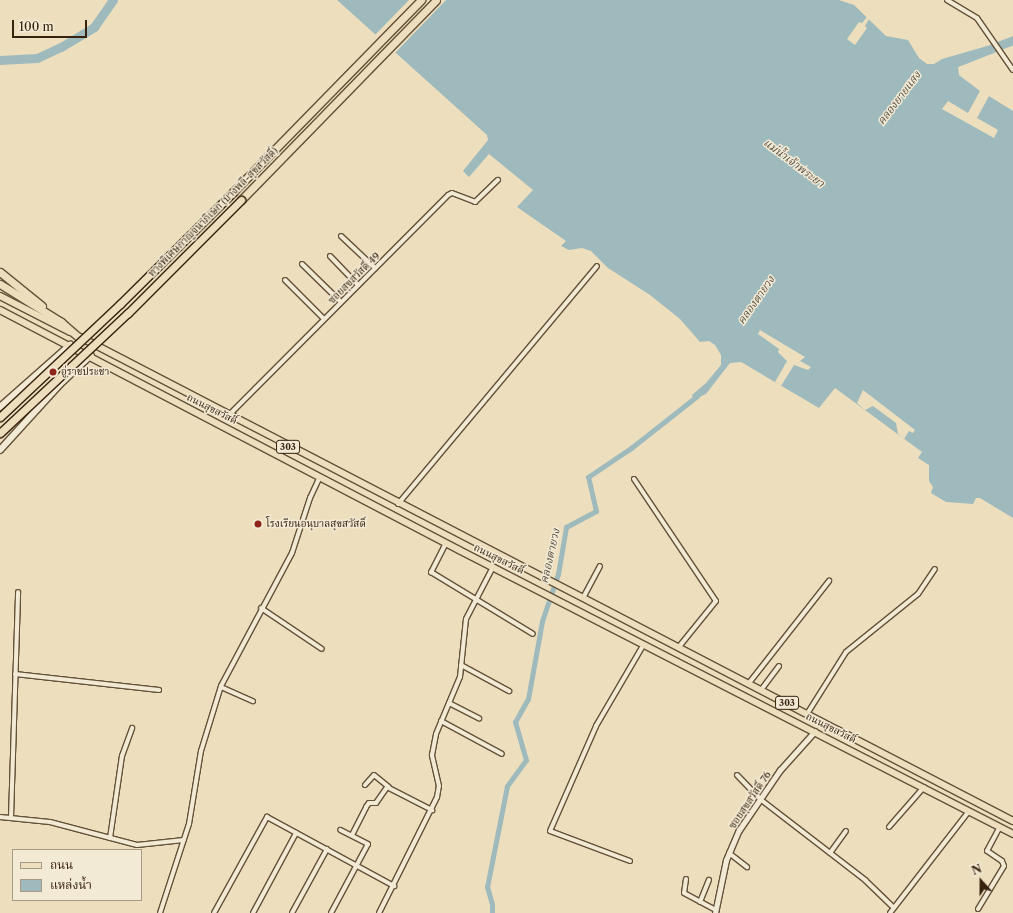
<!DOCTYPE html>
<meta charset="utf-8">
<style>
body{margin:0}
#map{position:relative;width:1013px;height:913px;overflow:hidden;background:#eddfbe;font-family:"Libre Caslon Text","Noto Serif Thai",serif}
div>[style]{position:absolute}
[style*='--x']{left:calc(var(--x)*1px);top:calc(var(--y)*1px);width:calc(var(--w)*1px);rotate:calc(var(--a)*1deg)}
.water>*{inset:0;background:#9ebabd}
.pier>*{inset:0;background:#eddfbe}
.canal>*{height:5px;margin:-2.5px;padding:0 2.5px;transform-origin:2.5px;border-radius:2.5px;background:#9ebabd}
.river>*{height:9px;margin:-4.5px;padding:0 4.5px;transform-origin:4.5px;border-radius:4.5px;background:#9ebabd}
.roads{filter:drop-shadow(1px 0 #645139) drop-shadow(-1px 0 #645139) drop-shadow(0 1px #645139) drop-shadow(0 -1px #645139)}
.minor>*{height:4px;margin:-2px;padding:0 2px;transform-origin:2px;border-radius:2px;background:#f3ead5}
.tertiary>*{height:5px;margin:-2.5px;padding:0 2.5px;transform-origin:2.5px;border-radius:2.5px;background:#f3ead5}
.secondary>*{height:6px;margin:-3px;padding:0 3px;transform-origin:3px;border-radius:3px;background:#f3ead5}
.primary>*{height:6px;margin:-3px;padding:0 3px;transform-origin:3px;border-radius:3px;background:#eddfbe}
.motorway>*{height:7px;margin:-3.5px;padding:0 3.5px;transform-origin:3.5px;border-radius:3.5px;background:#eddfbe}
.bridges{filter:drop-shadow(1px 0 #37220d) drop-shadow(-1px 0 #37220d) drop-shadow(0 1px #37220d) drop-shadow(0 -1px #37220d)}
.motorway-bridge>*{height:7px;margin:-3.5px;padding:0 3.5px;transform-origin:3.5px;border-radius:3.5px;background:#eddfbe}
.dots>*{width:11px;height:11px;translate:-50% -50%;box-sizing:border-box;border:2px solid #f3ead5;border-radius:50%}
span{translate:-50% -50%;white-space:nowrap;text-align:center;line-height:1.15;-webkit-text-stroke:3px #f3ead5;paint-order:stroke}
.shield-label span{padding:1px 3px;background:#f3ead5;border:1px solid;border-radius:3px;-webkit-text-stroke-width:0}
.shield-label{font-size:9px;color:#37220d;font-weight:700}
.street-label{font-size:10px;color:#37220d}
.poi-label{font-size:10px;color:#37220d}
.left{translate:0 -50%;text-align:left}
.water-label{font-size:11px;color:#565042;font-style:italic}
.legend{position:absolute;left:12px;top:849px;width:130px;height:52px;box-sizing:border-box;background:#f3ead5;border:1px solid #a89a85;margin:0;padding:5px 7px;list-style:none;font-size:12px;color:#37220d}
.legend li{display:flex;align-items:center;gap:8px;height:20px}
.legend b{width:20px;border:1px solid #a89a85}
.north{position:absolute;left:961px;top:861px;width:40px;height:40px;-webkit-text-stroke:3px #f3ead5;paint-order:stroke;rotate:339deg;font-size:11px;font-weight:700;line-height:16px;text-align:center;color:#37220d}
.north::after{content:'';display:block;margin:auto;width:14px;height:18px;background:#37220d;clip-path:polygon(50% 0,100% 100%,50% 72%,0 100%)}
.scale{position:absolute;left:12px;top:20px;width:75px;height:18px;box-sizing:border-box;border:2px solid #37220d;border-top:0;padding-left:5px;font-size:12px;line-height:14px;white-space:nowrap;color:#37220d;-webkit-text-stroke:3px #f3ead5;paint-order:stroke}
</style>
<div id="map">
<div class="water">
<div style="clip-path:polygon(337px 0,839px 0,854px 5px,886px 36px,908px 40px,919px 58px,927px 64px,934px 64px,942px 59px,987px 46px,990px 51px,968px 58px,958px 67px,959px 75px,980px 91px,968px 113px,948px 101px,942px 109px,994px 138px,998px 130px,977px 118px,989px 96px,1013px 111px,1013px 518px,980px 498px,976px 498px,973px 504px,946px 502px,931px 493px,933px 487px,929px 481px,929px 465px,918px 458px,922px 452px,835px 388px,819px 408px,741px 362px,730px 363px,706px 394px,693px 400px,692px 395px,706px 383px,721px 365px,721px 355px,715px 345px,709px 341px,700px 342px,680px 319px,650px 295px,608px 268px,591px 251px,582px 248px,569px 250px,561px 246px,566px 241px,517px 207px,533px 190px,489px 154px,469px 177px,463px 171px,488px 140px,487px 135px)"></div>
</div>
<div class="pier">
<div style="clip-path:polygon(409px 0,446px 0,394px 54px,374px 36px)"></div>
<div style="clip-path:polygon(867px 17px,869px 19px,865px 26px,867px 28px,855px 45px,847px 39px,859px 22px,862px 23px)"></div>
<div style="clip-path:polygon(760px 330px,805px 357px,800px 361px,811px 367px,808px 370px,794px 365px,781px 386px,775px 382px,787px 361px,778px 352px,779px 349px,758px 334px)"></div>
<div style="clip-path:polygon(863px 390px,915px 430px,913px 433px,909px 431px,904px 439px,898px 434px,896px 423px,873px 406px,865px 410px,857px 403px)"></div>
</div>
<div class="canal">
<div style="--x:492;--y:913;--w:9;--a:-90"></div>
<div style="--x:492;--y:904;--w:18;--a:-106"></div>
<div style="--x:487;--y:887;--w:103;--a:-78.8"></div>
<div style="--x:507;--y:786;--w:32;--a:-54"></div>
<div style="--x:526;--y:760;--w:40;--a:-106"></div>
<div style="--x:515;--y:722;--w:26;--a:-61"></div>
<div style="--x:528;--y:699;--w:79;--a:-79.8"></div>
<div style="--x:542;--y:621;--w:50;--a:-71.2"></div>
<div style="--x:558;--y:574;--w:48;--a:-80.3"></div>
<div style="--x:566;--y:527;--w:34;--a:-28"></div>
<div style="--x:596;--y:511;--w:35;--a:-103"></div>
<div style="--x:588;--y:477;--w:52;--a:-34"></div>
<div style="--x:631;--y:448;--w:84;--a:-38.2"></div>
</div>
<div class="river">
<div style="--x:0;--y:60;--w:37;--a:-3"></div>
<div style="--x:37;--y:58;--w:26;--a:-25"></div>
<div style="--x:61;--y:47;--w:39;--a:-31"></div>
<div style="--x:94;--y:27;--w:33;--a:-55"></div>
<div style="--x:957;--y:62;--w:60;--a:-21.4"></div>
</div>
<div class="roads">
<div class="minor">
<div style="--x:947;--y:0;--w:35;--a:31"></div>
<div style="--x:977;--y:18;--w:63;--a:55.3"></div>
<div style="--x:341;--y:236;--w:47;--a:43.3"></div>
<div style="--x:330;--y:256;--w:40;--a:46"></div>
<div style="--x:302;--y:264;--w:54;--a:44.3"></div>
<div style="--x:285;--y:280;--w:55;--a:45"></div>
<div style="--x:229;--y:415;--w:310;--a:-45.1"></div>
<div style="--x:448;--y:195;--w:4;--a:-27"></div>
<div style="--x:452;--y:193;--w:25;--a:21"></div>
<div style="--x:475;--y:202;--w:32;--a:-44"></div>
<div style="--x:634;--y:479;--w:147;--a:56.1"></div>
<div style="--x:716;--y:601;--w:60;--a:129"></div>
<div style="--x:398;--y:504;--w:310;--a:-50.1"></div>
<div style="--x:446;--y:543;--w:33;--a:117"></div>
<div style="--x:431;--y:572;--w:119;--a:31.3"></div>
<div style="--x:583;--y:598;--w:36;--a:-62"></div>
<div style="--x:261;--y:608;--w:73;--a:33.9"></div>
<div style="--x:461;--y:665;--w:55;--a:28.4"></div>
<div style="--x:15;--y:674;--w:145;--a:6.3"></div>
<div style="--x:749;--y:683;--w:130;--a:-51.9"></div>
<div style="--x:221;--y:687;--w:35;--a:24"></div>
<div style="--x:761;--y:690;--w:30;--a:-53"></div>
<div style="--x:449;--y:703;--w:34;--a:27"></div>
<div style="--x:807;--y:714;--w:73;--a:-57.8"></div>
<div style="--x:846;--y:652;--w:92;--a:-38.9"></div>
<div style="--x:918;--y:594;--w:30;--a:-56"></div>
<div style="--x:441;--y:721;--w:69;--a:28.4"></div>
<div style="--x:737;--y:775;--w:33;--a:46"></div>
<div style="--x:760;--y:799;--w:133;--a:37.6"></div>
<div style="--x:865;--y:880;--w:40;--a:44"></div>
<div style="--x:365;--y:785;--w:13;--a:-48"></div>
<div style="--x:374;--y:775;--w:19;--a:39"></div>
<div style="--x:0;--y:817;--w:50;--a:5.7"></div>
<div style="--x:50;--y:822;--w:90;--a:14.8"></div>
<div style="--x:137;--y:845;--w:47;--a:-6.1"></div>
<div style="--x:11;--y:818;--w:226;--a:-88.2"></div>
<div style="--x:889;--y:827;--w:53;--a:-48.8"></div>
<div style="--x:352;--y:835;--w:31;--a:-63"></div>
<div style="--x:366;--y:807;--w:5;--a:-53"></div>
<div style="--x:369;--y:803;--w:7;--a:0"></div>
<div style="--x:376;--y:803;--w:19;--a:-55"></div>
<div style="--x:387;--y:787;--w:51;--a:27.1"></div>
<div style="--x:110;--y:838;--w:83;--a:-81.7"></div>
<div style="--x:122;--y:756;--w:30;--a:-70"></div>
<div style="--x:729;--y:853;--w:23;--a:38"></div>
<div style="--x:830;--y:853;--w:27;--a:-54"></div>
<div style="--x:630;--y:861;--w:85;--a:-159.4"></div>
<div style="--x:550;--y:831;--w:115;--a:-66.3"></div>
<div style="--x:596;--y:726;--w:95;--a:-59.7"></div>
<div style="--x:686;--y:879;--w:14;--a:98"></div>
<div style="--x:684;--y:893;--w:36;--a:28"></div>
<div style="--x:700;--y:902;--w:24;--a:-68"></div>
<div style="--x:978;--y:909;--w:50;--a:-58.8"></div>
<div style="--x:1004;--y:866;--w:5;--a:-112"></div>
<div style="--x:1002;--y:861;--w:18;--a:-146"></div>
<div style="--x:987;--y:851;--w:27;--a:-62"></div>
<div style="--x:160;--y:913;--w:94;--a:-72"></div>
<div style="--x:189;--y:824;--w:74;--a:-80.7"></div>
<div style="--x:201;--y:751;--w:68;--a:-72.9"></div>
<div style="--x:221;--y:686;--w:151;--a:-61.9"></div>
<div style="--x:292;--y:553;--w:58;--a:-71.9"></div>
<div style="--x:310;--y:498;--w:23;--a:-65"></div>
<div style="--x:214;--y:913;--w:110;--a:-61.1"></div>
<div style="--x:267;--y:817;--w:145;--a:28.5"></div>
<div style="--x:253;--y:913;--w:91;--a:-61.7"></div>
<div style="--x:292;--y:913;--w:73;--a:-61.3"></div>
<div style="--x:331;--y:913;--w:78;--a:-61.8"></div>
<div style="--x:368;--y:844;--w:31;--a:-153"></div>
<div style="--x:379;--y:913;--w:130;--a:-63.4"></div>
<div style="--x:437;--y:797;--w:11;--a:-80"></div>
<div style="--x:439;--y:786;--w:32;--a:-103"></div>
<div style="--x:432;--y:755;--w:21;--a:-79"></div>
<div style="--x:436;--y:734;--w:62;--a:-67.2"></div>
<div style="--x:460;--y:677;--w:58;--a:-84.1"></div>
<div style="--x:466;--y:619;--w:59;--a:-62.6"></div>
<div style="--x:890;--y:913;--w:129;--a:-52.2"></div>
</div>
<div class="tertiary">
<div style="--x:715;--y:913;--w:54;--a:-78.3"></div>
<div style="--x:726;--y:860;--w:33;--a:-67"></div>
<div style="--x:739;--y:830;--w:73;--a:-55.7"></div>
<div style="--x:780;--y:770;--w:52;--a:-48.1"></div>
</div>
<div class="secondary">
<div style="--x:0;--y:407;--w:94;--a:-41.5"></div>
<div style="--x:0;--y:450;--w:89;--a:-47.7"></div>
<div style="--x:60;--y:384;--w:42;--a:-43.1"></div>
</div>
<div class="primary">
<div style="--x:0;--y:296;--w:79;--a:27.2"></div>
<div style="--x:0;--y:310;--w:518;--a:27.6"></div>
<div style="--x:459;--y:550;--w:623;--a:27.14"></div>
<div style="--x:80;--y:337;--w:1051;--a:27.42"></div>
</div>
<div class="motorway">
<div style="--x:233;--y:192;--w:269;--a:-45.6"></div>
<div style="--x:241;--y:200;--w:279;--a:-45.7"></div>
<div style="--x:0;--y:272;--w:54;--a:39"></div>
<div style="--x:0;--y:284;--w:72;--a:31.9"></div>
<div style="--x:61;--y:322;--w:23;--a:41"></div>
</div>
</div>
<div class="bridges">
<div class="motorway-bridge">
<div style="--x:0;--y:417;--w:165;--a:-43.3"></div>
<div style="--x:120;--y:304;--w:159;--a:-44.7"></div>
<div style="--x:0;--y:433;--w:175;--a:-43.2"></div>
<div style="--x:128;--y:313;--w:160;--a:-45"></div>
</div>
</div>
<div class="dots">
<div style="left:53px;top:372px;background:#8f2418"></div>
<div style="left:258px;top:524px;background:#8f2418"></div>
</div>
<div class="shield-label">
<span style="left:288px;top:447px">303</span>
<span style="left:787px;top:703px">303</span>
</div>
<div class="street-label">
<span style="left:213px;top:212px;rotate:-45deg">ทางพิเศษกาญจนาภิเษก (บางพลี-สุขสวัสดิ์)</span>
<span style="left:354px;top:278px;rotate:-45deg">ซอยสุขสวัสดิ์ 49</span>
<span style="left:212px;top:409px;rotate:27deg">ถนนสุขสวัสดิ์</span>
<span style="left:499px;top:559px;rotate:27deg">ถนนสุขสวัสดิ์</span>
<span style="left:831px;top:728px;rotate:27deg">ถนนสุขสวัสดิ์</span>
<span style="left:750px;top:800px;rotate:-56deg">ซอยสุขสวัสดิ์ 76</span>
</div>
<div class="poi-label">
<span class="left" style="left:61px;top:372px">อู่ราชประชา</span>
<span class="left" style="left:266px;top:524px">โรงเรียนอนุบาลสุขสวัสดิ์</span>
</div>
<div class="water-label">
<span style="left:899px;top:98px;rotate:-53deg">คลองยายแสง</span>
<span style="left:794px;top:163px;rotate:37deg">แม่น้ำเจ้าพระยา</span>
<span style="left:756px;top:300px;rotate:-55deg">คลองตายวง</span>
<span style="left:550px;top:556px;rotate:-77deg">คลองตายวง</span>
</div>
<ul class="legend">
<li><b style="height:5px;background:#eddfbe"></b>ถนน</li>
<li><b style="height:11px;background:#9ebabd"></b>แหล่งน้ำ</li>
</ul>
<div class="north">N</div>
<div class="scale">100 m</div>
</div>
